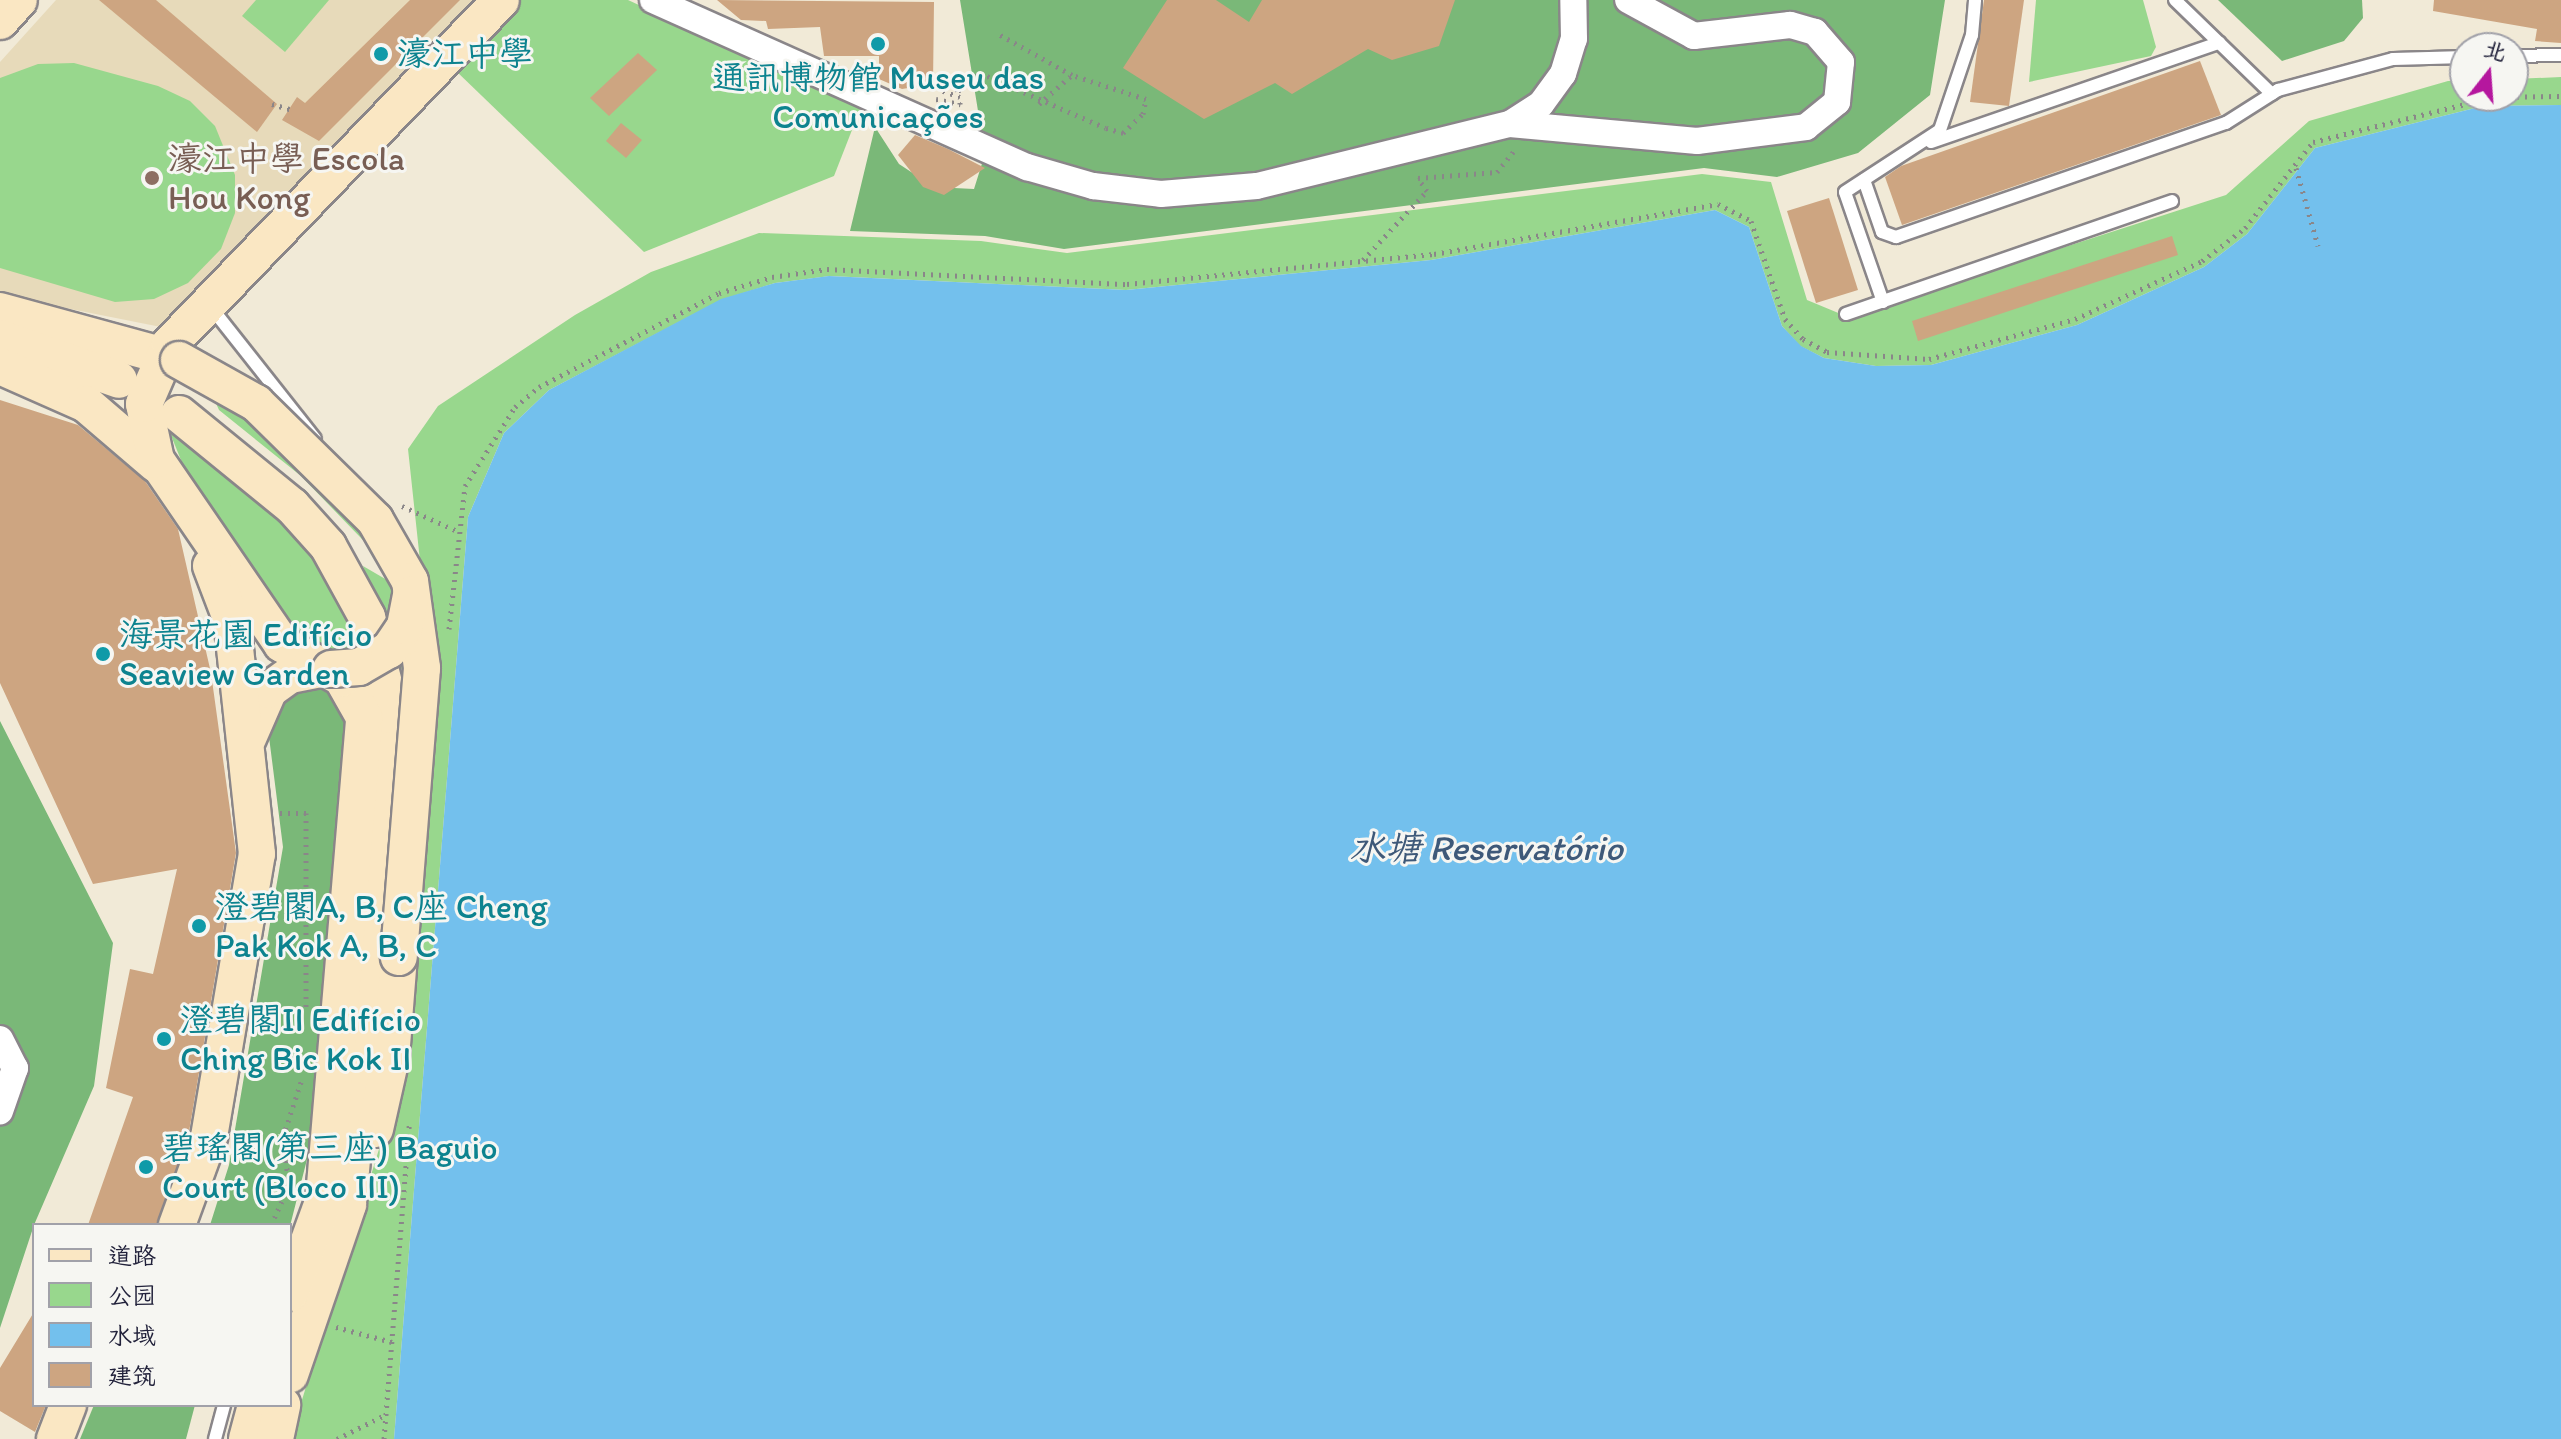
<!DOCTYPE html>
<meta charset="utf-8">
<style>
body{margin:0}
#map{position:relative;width:2561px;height:1439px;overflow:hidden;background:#f1ead7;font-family:Itim,"LXGW WenKai TC",sans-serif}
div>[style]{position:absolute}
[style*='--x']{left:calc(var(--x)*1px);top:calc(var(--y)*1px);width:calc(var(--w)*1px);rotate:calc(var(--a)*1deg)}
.built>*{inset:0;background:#e7daba}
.green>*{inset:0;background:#98d78d}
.forest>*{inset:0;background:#7ab878}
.water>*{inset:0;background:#73c0ed}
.building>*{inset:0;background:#cda581}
.path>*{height:5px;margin-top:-2.5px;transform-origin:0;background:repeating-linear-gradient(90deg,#8a8689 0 2px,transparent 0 8px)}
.roads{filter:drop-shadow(2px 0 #8a8689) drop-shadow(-2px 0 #8a8689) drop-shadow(0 2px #8a8689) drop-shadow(0 -2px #8a8689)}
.lane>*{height:12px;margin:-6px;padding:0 6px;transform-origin:6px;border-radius:6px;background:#fff}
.street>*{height:26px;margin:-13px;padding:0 13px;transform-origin:13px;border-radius:13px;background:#fff}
.secondary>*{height:36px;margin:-18px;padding:0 18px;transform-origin:18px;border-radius:18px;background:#fae7c3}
.bridges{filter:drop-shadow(2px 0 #8a8689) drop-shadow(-2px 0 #8a8689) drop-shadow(0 2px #8a8689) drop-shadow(0 -2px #8a8689)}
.secondary-bridge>*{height:36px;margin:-18px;padding:0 18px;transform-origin:18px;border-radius:18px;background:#fae7c3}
.dots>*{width:22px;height:22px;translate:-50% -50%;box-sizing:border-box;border:4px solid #f6f6f2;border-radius:50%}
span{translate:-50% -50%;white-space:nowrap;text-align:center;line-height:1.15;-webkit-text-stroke:6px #f6f6f2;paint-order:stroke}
.culture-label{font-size:34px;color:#0d838f}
.left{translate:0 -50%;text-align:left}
.education-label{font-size:34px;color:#785e54}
.water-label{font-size:36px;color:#3e5979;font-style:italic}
.legend{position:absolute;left:32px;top:1223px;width:260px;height:184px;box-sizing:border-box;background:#f6f6f2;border:2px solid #a1a1a9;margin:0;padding:10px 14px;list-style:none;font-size:24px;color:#22223b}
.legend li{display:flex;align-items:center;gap:16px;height:40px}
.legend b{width:40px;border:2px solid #a1a1a9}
.north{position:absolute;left:2449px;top:32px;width:80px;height:80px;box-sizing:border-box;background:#f6f6f2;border:2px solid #a1a1a9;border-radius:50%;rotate:17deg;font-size:22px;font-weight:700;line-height:32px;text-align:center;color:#22223b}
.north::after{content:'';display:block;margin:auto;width:28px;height:36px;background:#b5179e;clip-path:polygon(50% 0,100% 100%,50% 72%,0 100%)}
</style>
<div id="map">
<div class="built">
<div style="clip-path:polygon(56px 0,475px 0,161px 327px,0 295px,0 62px)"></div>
</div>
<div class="green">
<div style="clip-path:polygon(256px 0,329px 0,285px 52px,242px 16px)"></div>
<div style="clip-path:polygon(520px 0,628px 0,861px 107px,834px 176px,644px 252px,454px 69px)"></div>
<div style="clip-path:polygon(2036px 0,2143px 0,2156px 47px,2151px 56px,2029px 82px)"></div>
<div style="clip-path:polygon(38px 64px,74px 63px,158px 86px,190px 101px,215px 126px,235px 175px,235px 213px,221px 249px,188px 283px,154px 299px,115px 302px,0 268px,0 78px)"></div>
<div style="clip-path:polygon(2561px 77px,2561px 105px,2483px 106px,2315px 148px,2247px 234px,2204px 267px,2077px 325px,1931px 365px,1876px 366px,1824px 358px,1800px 346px,1782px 326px,1749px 227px,1715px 210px,1431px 260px,1126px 290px,830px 276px,775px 283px,721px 300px,549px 390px,504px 433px,468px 517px,394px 1439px,290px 1439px,395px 1097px,427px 626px,408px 449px,438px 406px,575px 315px,651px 272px,759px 233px,981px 241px,1067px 253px,1702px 174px,1771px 182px,1807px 300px,1848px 317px,2226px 195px,2309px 121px,2448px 81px,2465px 81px,2465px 96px,2513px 96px,2513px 79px)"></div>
<div style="clip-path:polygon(209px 388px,225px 391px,357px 518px,390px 568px,301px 476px,219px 410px)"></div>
<div style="clip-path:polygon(168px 428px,272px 509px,311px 550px,334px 583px,363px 656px,344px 662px,279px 624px,185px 470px)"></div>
<div style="clip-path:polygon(363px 566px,399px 587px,416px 656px,398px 672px)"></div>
</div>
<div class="forest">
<div style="clip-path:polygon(960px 0,1945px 0,1930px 95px,1858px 153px,1777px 177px,1704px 168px,1064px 249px,985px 236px,850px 231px,875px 127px,899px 164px,934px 187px,974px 189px,985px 154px)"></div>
<div style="clip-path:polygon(2218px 0,2362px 0,2363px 18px,2344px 41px,2282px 61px)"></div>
<div style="clip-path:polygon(323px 684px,352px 711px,314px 1132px,290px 1226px,210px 1225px,229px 1165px,283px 847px,268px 729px,284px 693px)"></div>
<div style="clip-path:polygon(0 721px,113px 943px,94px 1086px,34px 1225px,0 1328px)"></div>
<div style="clip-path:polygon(94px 1405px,195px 1405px,186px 1439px,80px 1439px)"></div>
</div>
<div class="water">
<div style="clip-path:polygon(2561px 105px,2561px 1439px,394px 1439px,468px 517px,504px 433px,549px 390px,721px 299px,775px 283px,829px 276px,1126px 290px,1431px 260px,1715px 210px,1749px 227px,1782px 326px,1801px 346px,1824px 358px,1876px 366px,1931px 365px,2077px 325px,2204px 267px,2247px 234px,2315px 148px,2483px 106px)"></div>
</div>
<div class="building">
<div style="clip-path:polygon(99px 0,156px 0,277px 104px,257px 132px)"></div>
<div style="clip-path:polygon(410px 0,460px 0,319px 141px,282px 120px,297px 97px,305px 103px)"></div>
<div style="clip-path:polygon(717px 0,934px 2px,933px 84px,902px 89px,879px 79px,879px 56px,824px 56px,820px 27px,768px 29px,766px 21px,741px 20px)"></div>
<div style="clip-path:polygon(1167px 0,1216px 0,1249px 22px,1262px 0,1455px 0,1439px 46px,1392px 60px,1368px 49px,1292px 94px,1275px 83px,1204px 119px,1123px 68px)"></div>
<div style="clip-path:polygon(1984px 0,2024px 0,2009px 106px,1970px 102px)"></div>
<div style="clip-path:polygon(2434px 0,2561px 0,2561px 43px,2535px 41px,2537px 29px,2433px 11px)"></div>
<div style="clip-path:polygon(638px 53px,657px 70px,609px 116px,590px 98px)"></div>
<div style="clip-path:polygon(2200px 61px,2221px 115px,1902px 225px,1885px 177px,1901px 166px)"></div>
<div style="clip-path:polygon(621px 123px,642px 140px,626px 158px,606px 141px)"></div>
<div style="clip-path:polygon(915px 135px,948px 149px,985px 168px,944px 195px,923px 187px,898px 155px)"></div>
<div style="clip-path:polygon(1829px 198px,1858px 290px,1816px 303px,1787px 211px)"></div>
<div style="clip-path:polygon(2172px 236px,2178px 255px,1918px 341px,1912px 321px)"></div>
<div style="clip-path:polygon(0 400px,78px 425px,145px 481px,178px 529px,211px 673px,236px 853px,189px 1132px,157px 1225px,88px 1225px,133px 1097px,106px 1088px,130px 969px,153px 974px,177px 869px,93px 884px,0 683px)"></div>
<div style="clip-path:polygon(34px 1312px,34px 1405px,46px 1405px,35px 1432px,0 1411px,0 1368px)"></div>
</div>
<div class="path">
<div style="--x:936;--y:99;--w:25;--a:12"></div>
<div style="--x:960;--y:104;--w:7;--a:-90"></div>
<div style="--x:960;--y:97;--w:23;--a:-160"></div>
<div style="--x:938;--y:89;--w:11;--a:-85"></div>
<div style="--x:939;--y:78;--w:9;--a:-13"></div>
<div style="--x:948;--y:76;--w:18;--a:56"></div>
<div style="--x:958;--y:91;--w:28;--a:-39"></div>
<div style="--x:980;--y:73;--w:137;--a:23.6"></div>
<div style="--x:1106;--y:128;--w:18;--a:16"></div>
<div style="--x:1123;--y:133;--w:28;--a:-44"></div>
<div style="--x:1143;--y:114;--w:15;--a:-79"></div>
<div style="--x:1146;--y:99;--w:78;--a:-162"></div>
<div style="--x:1072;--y:75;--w:86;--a:-150.8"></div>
<div style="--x:272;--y:104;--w:19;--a:16"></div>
<div style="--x:1039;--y:104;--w:44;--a:-41.3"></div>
<div style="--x:2296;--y:168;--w:81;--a:74.2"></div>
<div style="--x:1363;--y:260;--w:94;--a:-47.2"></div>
<div style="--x:1427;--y:191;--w:16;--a:-125"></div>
<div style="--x:1418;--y:178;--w:79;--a:-4.3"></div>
<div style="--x:1497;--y:172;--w:28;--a:-51"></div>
<div style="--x:402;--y:506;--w:60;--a:24.4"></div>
<div style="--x:449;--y:629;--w:144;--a:-83.6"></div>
<div style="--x:465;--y:486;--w:93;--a:-57.7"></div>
<div style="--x:515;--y:407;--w:31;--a:-40"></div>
<div style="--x:539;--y:387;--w:203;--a:-27.6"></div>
<div style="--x:719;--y:293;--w:55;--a:-16.8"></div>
<div style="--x:772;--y:277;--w:56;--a:-8.3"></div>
<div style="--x:827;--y:269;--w:300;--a:2.9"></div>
<div style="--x:1127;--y:284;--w:308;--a:-5.6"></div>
<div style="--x:1434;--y:254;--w:288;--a:-10"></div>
<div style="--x:1718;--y:204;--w:37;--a:27"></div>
<div style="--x:1751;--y:221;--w:104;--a:70.9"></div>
<div style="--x:1785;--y:319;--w:27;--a:48"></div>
<div style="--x:1803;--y:339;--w:27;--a:28"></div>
<div style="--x:1827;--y:352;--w:102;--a:3.9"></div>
<div style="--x:1929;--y:359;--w:151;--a:-15.3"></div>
<div style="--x:2075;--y:319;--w:140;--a:-24.5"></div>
<div style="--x:2202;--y:261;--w:54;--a:-37.5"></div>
<div style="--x:2245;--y:228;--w:110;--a:-51.7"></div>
<div style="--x:2313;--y:142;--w:186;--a:-14"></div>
<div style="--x:2493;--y:97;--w:68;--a:-0.8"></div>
<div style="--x:280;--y:813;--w:26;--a:0"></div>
<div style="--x:306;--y:813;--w:196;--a:90"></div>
<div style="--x:271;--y:1225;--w:43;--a:-65.2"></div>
<div style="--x:289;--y:1186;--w:49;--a:-97"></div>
<div style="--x:283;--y:1137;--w:61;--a:-71.9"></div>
<div style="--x:336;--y:1327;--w:58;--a:15"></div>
<div style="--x:337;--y:1439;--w:54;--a:-26.6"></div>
<div style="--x:384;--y:1439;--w:315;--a:-85.4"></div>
</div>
<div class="roads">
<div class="lane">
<div style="--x:2175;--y:0;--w:135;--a:44.1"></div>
<div style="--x:2513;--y:56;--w:48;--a:-1.2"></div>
<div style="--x:1931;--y:142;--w:305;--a:-19"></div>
<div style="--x:1864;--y:180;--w:55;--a:70.9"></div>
<div style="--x:1882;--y:232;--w:15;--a:20"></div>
<div style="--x:1896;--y:237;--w:349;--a:-19.1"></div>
<div style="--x:2226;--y:123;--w:62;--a:-32.4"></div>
<div style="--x:2278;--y:90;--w:119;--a:-15.1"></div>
<div style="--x:2393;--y:59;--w:72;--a:-1.6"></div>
<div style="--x:1883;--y:302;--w:116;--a:-109.1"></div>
<div style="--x:1845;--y:192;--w:113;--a:-33.1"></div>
<div style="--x:1940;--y:130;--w:100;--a:-71.4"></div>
<div style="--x:1972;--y:35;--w:35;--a:-85"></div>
<div style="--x:210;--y:306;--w:169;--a:51.7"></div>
<div style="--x:1846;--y:314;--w:345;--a:-19.1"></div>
<div style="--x:215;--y:1439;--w:35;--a:-75"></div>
</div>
<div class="street">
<div style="--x:653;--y:0;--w:410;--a:24.1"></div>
<div style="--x:1027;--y:167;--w:69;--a:16.1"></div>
<div style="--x:1093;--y:186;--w:68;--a:6.7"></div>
<div style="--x:1161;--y:194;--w:96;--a:-4.8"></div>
<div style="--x:1257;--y:186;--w:260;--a:-13.8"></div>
<div style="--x:1510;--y:124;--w:37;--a:-33"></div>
<div style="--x:1541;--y:104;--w:37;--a:-54"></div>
<div style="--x:1563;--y:74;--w:37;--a:-73"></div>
<div style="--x:1574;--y:39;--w:39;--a:-91"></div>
<div style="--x:1510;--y:124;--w:188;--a:5.2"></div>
<div style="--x:1697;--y:141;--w:110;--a:-7.3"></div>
<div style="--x:1806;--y:127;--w:40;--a:-39"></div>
<div style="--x:1837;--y:102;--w:40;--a:-84.3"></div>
<div style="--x:1841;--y:62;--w:40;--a:-131"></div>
<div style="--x:1815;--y:32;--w:26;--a:-164"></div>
<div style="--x:1790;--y:25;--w:97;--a:173.5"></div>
<div style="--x:1694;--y:36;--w:75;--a:-151.4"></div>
<div style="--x:0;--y:1039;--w:33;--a:63"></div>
<div style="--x:15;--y:1068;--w:46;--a:109.2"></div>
</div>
<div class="secondary">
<div style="--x:0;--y:21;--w:28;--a:-48"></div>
<div style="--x:0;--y:311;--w:186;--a:15.3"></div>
<div style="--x:0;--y:338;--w:126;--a:19.4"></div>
<div style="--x:0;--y:366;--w:94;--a:23.8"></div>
<div style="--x:86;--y:404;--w:92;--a:40.6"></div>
<div style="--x:179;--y:414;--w:146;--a:39.2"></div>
<div style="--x:292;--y:506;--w:54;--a:48"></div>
<div style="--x:328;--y:546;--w:81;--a:61.2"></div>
<div style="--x:367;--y:617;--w:81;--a:75.6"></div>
<div style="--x:387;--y:695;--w:55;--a:86.9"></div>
<div style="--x:390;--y:750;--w:457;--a:95.3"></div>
<div style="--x:348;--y:1205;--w:179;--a:108.9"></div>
<div style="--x:248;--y:738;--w:52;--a:-66.4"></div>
<div style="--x:269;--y:690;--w:26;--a:-36"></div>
<div style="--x:290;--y:675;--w:36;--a:-11"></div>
<div style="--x:375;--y:1129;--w:73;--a:-77.3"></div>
<div style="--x:391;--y:1058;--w:101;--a:-85.5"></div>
<div style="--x:324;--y:1197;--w:482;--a:-85.2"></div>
<div style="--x:364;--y:717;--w:45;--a:-119.4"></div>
<div style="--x:342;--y:678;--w:69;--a:-150.5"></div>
<div style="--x:282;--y:644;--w:223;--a:-124.4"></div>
<div style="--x:156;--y:460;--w:57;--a:-102.1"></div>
<div style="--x:144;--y:404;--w:65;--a:-66.6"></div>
<div style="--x:170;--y:344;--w:477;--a:-46.1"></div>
<div style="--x:177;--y:1225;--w:94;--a:-70"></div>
<div style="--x:209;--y:1137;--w:287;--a:-80.4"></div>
<div style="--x:257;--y:854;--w:234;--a:-96.1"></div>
<div style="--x:232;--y:621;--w:59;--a:-110.9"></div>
<div style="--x:290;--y:1293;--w:127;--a:-70.1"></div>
<div style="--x:55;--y:1439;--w:36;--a:-69"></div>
<div style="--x:247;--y:1439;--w:35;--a:-75"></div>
<div style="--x:275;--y:1439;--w:35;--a:-78"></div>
</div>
</div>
<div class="bridges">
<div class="secondary-bridge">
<div style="--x:179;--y:360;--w:88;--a:29.2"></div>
<div style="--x:256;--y:403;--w:167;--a:44.5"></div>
<div style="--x:375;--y:520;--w:70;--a:60.2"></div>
<div style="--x:410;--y:581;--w:88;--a:82.1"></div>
<div style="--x:422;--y:668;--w:290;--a:94.6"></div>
<div style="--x:331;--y:669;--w:28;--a:-4"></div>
<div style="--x:359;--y:667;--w:34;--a:-30"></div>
<div style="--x:389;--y:650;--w:29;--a:-56"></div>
<div style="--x:405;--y:626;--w:32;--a:-79"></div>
</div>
</div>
<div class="dots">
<div style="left:878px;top:44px;background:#0f9aa8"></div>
<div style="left:381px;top:54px;background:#0f9aa8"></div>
<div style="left:152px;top:178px;background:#8d6e63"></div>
<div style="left:103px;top:654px;background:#0f9aa8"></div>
<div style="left:199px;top:926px;background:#0f9aa8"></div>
<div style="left:164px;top:1039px;background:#0f9aa8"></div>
<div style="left:146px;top:1167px;background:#0f9aa8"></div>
</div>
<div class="culture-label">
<span class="left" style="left:397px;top:54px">濠江中學</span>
<span style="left:878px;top:97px">通訊博物館 Museu das<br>Comunicações</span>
<span class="left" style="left:119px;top:654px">海景花園 Edifício<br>Seaview Garden</span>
<span class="left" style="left:215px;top:926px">澄碧閣A, B, C座 Cheng<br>Pak Kok A, B, C</span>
<span class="left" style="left:180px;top:1039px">澄碧閣II Edifício<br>Ching Bic Kok II</span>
<span class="left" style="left:162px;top:1167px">碧瑤閣(第三座) Baguio<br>Court (Bloco III)</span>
</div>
<div class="education-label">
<span class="left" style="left:168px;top:178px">濠江中學 Escola<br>Hou Kong</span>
</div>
<div class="water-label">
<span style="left:1486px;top:848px">水塘 Reservatório</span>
</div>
<ul class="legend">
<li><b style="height:10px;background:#fae7c3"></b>道路</li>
<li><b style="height:22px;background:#98d78d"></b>公园</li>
<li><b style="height:22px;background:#73c0ed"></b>水域</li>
<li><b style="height:22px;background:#cda581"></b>建筑</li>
</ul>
<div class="north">北</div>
</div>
